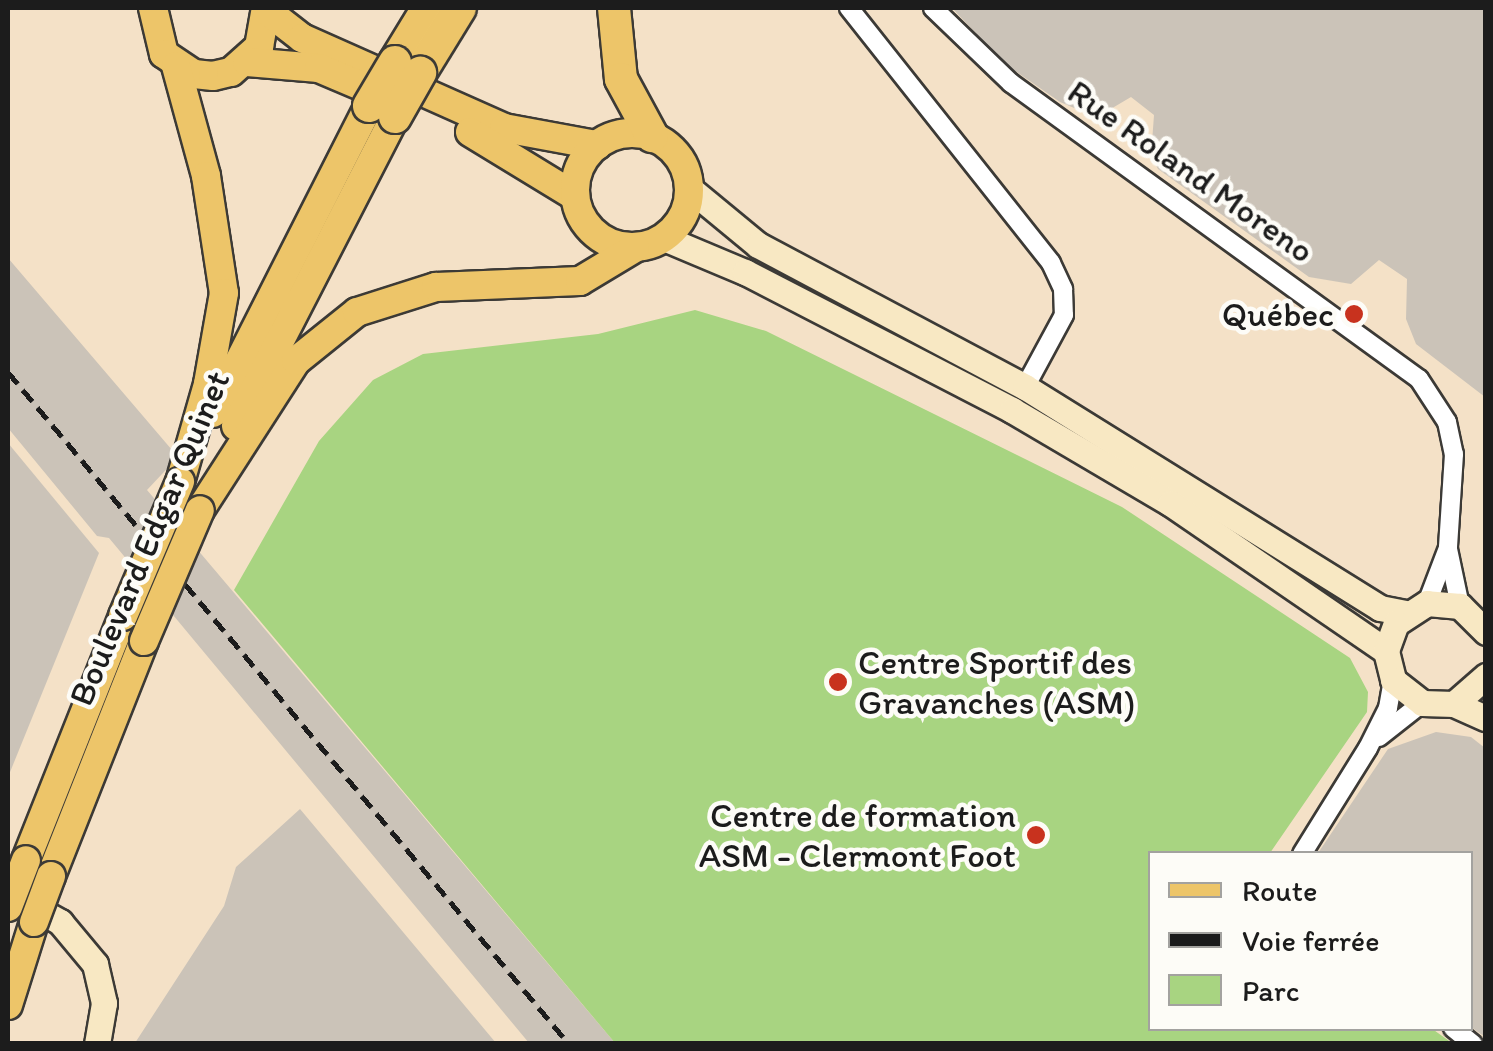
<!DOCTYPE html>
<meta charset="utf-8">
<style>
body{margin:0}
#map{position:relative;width:1493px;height:1051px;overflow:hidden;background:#f4e1c7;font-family:Itim,sans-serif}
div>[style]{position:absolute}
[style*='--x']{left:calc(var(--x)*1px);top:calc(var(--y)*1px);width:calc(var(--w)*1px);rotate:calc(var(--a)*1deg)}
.industrial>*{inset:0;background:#cbc3b8}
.green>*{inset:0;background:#a8d481}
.roads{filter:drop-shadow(2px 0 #3c3a36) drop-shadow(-2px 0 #3c3a36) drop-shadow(0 2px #3c3a36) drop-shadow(0 -2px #3c3a36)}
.minor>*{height:18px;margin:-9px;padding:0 9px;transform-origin:9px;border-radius:9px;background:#fff}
.secondary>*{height:25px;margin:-12.5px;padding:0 12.5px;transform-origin:12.5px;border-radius:12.5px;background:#f8e8c3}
.primary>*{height:28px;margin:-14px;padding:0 14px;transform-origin:14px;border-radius:14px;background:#edc569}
.primary>.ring{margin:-14px;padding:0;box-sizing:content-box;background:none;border:28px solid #edc569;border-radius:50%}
.motorway>*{height:32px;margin:-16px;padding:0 16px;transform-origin:16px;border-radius:16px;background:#edc569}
.rail>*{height:5px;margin-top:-2.5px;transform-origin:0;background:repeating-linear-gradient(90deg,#1c1c1c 0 15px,transparent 0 23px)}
.bridges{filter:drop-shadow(2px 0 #3c3a36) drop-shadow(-2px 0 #3c3a36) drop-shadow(0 2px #3c3a36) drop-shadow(0 -2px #3c3a36)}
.primary-bridge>*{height:28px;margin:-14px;padding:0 14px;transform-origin:14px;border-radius:14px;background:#edc569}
.motorway-bridge>*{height:32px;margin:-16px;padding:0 16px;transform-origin:16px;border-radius:16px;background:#edc569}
.dots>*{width:28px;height:28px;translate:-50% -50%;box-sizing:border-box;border:5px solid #fdfcf7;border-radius:50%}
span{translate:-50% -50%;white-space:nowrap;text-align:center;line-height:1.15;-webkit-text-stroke:9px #fdfcf7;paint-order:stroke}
.street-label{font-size:35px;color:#1c1c1c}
.poi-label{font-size:35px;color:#1c1c1c}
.right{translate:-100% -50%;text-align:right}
.left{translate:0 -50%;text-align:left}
.frame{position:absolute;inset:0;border:10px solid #1c1c1c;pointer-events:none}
.legend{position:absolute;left:1148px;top:851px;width:325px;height:180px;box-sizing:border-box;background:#fdfcf7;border:2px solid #a3a29f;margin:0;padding:12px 18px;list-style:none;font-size:30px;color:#1c1c1c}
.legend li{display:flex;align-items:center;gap:20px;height:50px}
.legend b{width:50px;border:2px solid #a3a29f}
</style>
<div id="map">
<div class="industrial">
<div style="clip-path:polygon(952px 8px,1485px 8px,1485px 397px,1416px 344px,1406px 319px,1407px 279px,1379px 260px,1351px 284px,1309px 277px,1158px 169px,1151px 156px,1154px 115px,1131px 97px,1109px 110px,1086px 113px,1060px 102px,1005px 64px)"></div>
<div style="clip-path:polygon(8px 258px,178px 457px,147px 490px,615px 1043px,529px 1043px,109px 538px,97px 536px,8px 428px)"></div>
<div style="clip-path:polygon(8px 443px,99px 553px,8px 777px)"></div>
<div style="clip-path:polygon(1436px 732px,1471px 737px,1485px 748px,1485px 1037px,1471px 1027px,1470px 854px,1318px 853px,1388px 749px)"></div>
<div style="clip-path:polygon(300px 809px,496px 1043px,135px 1043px,224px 906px,236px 867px)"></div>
</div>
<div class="green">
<div style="clip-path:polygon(695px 310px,766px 331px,1122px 507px,1350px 658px,1368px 692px,1367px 712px,1270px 853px,1150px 854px,1150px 1028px,1431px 1028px,1452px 1043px,615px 1043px,234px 590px,319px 441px,373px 380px,423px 354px,598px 334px)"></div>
</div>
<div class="roads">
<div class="minor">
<div style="--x:849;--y:8;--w:325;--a:51.6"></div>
<div style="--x:1051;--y:263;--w:29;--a:65"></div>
<div style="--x:1063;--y:289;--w:26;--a:88"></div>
<div style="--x:1064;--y:315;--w:82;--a:118.4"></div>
<div style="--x:933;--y:8;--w:108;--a:43.9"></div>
<div style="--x:1011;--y:83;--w:504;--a:35.96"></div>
<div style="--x:1419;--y:379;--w:51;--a:56.9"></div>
<div style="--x:1447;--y:422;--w:33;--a:78"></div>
<div style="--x:1454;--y:454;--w:94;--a:93.7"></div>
<div style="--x:1448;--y:548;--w:59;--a:110.9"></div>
<div style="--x:1448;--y:549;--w:58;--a:78.1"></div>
<div style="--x:1379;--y:737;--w:55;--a:-38.3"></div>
<div style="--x:1302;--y:854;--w:125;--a:-58.1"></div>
<div style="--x:1368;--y:748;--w:45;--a:-63.4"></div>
<div style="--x:1388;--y:708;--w:28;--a:-80"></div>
<div style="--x:1453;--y:1028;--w:26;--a:39"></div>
</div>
<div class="secondary">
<div style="--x:689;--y:188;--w:89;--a:39.6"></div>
<div style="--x:758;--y:245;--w:302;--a:28"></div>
<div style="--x:1025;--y:387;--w:418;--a:31.9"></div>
<div style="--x:1380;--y:608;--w:26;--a:11"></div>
<div style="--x:664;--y:238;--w:88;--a:22.8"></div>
<div style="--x:745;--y:272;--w:301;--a:27.3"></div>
<div style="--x:1012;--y:410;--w:183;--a:30.5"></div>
<div style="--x:1170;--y:503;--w:262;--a:34.4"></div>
<div style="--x:1486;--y:632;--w:37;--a:-135"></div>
<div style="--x:1460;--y:606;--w:33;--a:-175"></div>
<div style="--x:1427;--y:603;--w:37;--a:147"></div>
<div style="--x:1396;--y:623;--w:30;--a:110"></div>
<div style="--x:1386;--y:651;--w:30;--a:76"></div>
<div style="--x:1393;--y:680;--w:37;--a:38"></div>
<div style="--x:1422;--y:703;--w:32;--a:2"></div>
<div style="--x:1454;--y:704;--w:43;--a:-41.2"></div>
<div style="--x:1454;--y:704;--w:35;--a:24"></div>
<div style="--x:8;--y:893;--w:60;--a:29.1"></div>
<div style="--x:60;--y:922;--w:55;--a:50.2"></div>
<div style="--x:95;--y:964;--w:40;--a:77"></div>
<div style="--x:104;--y:1003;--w:42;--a:99.7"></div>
</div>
<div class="primary">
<div style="--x:153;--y:8;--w:47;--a:76.6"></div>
<div style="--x:164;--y:54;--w:36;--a:34"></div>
<div style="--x:194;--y:74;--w:19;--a:6"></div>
<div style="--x:213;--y:76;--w:18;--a:-13"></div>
<div style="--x:231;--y:72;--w:38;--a:-42"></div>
<div style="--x:259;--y:47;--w:40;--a:-80"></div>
<div style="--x:266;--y:10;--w:46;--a:37.9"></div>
<div style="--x:302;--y:38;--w:221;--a:24"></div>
<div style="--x:504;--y:128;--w:95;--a:10.4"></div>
<div style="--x:247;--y:62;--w:72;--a:4.8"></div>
<div style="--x:319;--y:68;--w:66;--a:23.1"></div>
<div style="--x:176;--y:66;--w:114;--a:74.7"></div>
<div style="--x:206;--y:176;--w:118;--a:81.3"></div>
<div style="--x:224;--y:293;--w:92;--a:100"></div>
<div style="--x:208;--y:384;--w:102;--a:105.9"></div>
<div style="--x:470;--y:132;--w:123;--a:31.4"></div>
<div class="ring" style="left:575px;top:133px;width:86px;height:86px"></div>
<div style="--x:213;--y:413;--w:344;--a:-63.1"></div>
<div style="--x:236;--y:426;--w:348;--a:-62.8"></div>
<div style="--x:200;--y:510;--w:177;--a:-57.2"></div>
<div style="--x:296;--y:361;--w:78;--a:-38.8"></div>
<div style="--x:357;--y:312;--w:83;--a:-17.6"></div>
<div style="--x:436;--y:287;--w:144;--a:-2.4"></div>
<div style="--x:580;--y:281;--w:64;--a:-31"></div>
<div style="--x:26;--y:860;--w:263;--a:-68.3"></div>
<div style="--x:51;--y:876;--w:253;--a:-68.4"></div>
<div style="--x:8;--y:1005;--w:87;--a:-72.6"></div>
</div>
<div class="motorway">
<div style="--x:614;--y:8;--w:71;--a:84.4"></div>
<div style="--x:621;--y:79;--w:65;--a:61.5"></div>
<div style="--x:395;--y:62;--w:63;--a:-58.6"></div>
<div style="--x:420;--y:73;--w:76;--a:-58.4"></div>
</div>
</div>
<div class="rail">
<div style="--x:8;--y:372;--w:875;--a:50.14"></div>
</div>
<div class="bridges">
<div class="primary-bridge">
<div style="--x:123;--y:616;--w:146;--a:-67"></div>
<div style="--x:144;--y:641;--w:142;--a:-66.9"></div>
<div style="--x:8;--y:907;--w:50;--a:-69"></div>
<div style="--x:34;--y:922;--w:49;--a:-69.7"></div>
</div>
<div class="motorway-bridge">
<div style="--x:369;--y:106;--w:51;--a:-59.4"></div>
<div style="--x:395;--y:117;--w:51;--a:-60.4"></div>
</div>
</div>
<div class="dots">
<div style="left:1354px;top:314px;background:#c8321e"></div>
<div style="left:838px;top:682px;background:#c8321e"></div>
<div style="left:1036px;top:835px;background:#c8321e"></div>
</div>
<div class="street-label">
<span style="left:1191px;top:171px;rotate:35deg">Rue Roland Moreno</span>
<span style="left:149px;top:538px;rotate:-67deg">Boulevard Edgar Quinet</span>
</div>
<div class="poi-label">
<span class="right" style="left:1334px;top:314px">Québec</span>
<span class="left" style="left:858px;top:682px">Centre Sportif des<br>Gravanches (ASM)</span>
<span class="right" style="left:1016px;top:835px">Centre de formation<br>ASM - Clermont Foot</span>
</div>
<div class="frame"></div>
<ul class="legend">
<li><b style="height:12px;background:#edc569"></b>Route</li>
<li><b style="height:12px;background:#1c1c1c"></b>Voie ferrée</li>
<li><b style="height:28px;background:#a8d481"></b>Parc</li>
</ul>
</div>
